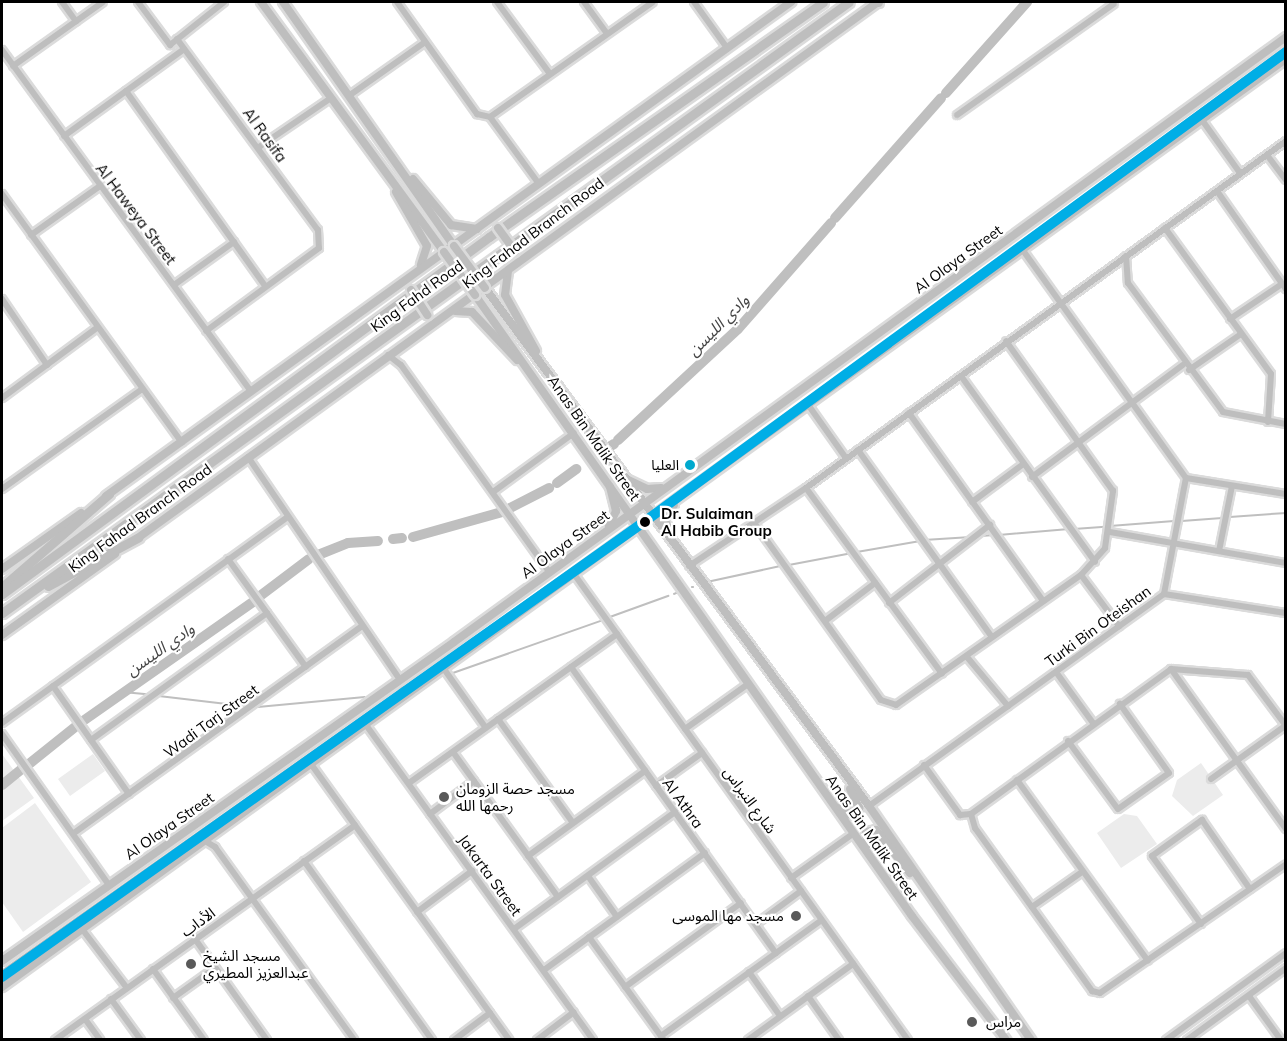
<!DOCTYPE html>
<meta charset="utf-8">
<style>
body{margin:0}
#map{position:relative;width:1287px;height:1041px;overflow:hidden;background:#fff;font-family:Mulish,"Noto Sans Arabic",sans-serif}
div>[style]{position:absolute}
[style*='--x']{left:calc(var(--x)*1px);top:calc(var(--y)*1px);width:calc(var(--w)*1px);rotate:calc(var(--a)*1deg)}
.green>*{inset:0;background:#ececec}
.stream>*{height:1.5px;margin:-0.75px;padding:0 0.75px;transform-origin:0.75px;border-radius:0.75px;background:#bfbfbf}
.river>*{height:10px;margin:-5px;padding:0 5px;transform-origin:5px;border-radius:5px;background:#bfbfbf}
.roads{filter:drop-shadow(2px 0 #dbdbdb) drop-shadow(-2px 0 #dbdbdb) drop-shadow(0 2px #dbdbdb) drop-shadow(0 -2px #dbdbdb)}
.minor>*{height:6px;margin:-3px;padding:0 3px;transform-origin:3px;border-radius:3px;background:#bebebe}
.major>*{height:8px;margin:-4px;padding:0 4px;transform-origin:4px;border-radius:4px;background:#bebebe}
.highway>*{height:9px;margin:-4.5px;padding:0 4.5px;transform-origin:4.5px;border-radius:4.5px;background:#bebebe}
.rail>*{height:4px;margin-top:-2px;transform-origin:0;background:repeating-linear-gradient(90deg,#fff 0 4.5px,#bebebe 0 9px);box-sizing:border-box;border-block:2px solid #bebebe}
.bridges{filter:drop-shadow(2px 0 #dbdbdb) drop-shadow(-2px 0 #dbdbdb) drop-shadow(0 2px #dbdbdb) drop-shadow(0 -2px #dbdbdb)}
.major-bridge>*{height:8px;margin:-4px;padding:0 4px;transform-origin:4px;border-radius:4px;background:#bebebe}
.metro-1>*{height:10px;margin:-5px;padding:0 5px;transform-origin:5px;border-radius:5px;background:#00aee6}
.dots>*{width:16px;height:16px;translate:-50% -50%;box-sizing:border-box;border:3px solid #fff;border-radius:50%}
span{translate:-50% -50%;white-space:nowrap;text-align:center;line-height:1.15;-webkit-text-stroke:4.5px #fff;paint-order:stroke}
.bus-label{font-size:14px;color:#000}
.right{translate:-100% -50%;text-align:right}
.street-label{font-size:15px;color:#000}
.stop-label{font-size:15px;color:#000;font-weight:700}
.left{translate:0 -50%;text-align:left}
.poi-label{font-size:15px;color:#000}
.water-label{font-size:16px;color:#444;font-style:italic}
.frame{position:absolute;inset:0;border:3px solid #000;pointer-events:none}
</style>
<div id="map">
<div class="green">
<div style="clip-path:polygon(2px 754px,34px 798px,2px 821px)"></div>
<div style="clip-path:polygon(93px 754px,105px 771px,70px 796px,58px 779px)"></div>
<div style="clip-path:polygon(1201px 763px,1223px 795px,1193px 816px,1172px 796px,1177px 780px)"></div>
<div style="clip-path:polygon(35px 803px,91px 882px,23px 932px,2px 902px,2px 828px)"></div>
<div style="clip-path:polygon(1124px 814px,1137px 816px,1157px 844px,1121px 868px,1097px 833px)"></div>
</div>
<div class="stream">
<div style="--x:1230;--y:517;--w:56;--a:-4.1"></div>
<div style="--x:1182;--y:521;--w:40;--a:-4.3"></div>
<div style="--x:1110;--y:526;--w:64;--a:-4.5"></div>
<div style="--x:1074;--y:529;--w:31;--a:-4"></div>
<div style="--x:999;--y:535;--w:70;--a:-4.9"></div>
<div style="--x:981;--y:536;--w:13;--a:-4"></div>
<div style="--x:924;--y:540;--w:47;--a:-3.7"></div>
<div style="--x:857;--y:552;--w:64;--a:-9.9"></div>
<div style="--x:789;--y:565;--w:64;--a:-10.8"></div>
<div style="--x:707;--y:582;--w:76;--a:-12.2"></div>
<div style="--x:692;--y:587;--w:1;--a:0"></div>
<div style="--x:674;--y:594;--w:5;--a:-22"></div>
<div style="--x:610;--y:617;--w:62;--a:-19.9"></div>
<div style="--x:453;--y:673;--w:157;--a:-19.4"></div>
<div style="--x:397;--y:689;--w:16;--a:-15"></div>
<div style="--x:123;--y:692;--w:24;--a:5"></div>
<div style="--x:159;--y:696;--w:68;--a:6.7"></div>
<div style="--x:238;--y:705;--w:7;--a:8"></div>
<div style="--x:258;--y:707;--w:107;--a:-5.3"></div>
</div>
<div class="river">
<div style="--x:946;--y:93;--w:122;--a:-48.3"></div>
<div style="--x:835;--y:218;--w:160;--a:-48.5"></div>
<div style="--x:618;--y:440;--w:163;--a:-42.8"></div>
<div style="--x:738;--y:329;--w:141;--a:-48.7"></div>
<div style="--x:609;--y:447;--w:6;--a:-31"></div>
<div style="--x:557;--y:483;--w:24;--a:-36"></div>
<div style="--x:510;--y:508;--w:44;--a:-27.1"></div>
<div style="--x:413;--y:537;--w:92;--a:-15.7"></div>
<div style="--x:393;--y:539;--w:9;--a:-6"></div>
<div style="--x:318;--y:555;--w:32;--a:-22"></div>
<div style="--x:348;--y:543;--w:30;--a:-4"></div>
<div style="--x:260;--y:596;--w:61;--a:-37.1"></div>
<div style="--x:83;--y:721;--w:208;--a:-35"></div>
<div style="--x:29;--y:764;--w:59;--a:-38.8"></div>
<div style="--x:2;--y:785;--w:26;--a:-39"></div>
</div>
<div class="roads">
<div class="minor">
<div style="--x:62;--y:2;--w:24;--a:54"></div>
<div style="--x:138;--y:2;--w:54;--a:53.3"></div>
<div style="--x:170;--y:45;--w:69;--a:-38.5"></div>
<div style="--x:397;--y:2;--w:138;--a:54.5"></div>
<div style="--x:477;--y:114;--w:13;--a:13"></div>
<div style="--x:490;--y:117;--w:83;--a:53.8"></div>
<div style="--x:497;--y:2;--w:89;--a:53.6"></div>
<div style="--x:584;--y:2;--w:39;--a:54"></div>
<div style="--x:694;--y:2;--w:57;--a:54.3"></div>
<div style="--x:177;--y:39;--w:237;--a:53.6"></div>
<div style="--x:318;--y:230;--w:18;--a:87"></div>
<div style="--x:319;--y:248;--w:140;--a:143.7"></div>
<div style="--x:2;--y:50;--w:423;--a:53.9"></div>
<div style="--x:13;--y:66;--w:110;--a:-35.4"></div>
<div style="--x:126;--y:91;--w:239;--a:54.5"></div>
<div style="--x:350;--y:95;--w:92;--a:-35.2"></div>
<div style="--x:957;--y:115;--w:192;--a:-35.3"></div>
<div style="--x:490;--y:117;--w:199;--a:-35.2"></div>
<div style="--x:1202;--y:120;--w:65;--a:54.4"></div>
<div style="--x:64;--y:136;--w:148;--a:-35.9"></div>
<div style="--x:259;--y:147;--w:87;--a:-34.2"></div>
<div style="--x:1267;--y:155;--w:31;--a:53"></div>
<div style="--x:1217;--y:191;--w:120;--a:54.9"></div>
<div style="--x:2;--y:194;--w:307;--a:54.1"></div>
<div style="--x:1165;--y:228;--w:180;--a:54"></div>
<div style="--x:1271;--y:374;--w:48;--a:93.6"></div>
<div style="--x:31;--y:235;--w:85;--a:-35.4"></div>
<div style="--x:1126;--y:256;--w:27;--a:86"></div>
<div style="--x:1128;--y:283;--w:160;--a:53.6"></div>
<div style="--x:1223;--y:412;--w:64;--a:10.8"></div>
<div style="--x:174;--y:285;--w:74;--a:-35.6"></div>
<div style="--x:2;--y:299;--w:80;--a:55.7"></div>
<div style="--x:1230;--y:319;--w:63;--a:-33.9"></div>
<div style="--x:388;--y:355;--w:16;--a:38"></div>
<div style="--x:401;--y:365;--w:254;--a:54.4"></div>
<div style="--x:1189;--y:370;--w:63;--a:-34.7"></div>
<div style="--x:961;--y:376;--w:229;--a:54.2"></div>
<div style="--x:2;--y:398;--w:119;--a:-36.5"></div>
<div style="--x:809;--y:406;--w:64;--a:54.6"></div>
<div style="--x:909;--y:413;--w:231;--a:54.5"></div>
<div style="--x:858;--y:450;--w:230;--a:54.4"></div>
<div style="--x:248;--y:457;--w:270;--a:55.7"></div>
<div style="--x:1032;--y:477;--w:188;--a:-36.6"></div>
<div style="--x:1186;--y:478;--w:101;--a:9.1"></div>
<div style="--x:806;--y:488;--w:230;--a:53.8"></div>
<div style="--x:2;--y:489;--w:172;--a:-35.5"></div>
<div style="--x:493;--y:492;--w:100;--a:-36.1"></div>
<div style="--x:972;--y:502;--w:62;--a:-36.5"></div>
<div style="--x:755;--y:524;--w:216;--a:54.4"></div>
<div style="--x:881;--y:700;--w:16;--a:18"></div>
<div style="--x:896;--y:705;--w:226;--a:-35.1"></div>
<div style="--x:1081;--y:575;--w:36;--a:-48"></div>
<div style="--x:1105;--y:548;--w:58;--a:-82"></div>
<div style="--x:1113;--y:491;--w:184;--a:-125.5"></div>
<div style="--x:1110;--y:532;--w:179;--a:10"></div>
<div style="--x:1219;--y:551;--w:66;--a:-78.7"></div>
<div style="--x:228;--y:559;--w:133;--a:54.2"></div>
<div style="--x:689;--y:566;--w:141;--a:-33.7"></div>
<div style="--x:806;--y:488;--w:592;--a:-35.86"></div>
<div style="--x:574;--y:574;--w:573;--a:54.37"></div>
<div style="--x:1081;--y:575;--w:64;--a:53.3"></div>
<div style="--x:1164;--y:594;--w:123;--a:8.9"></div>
<div style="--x:889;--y:603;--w:128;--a:-37.7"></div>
<div style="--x:825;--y:621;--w:63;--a:-37.2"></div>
<div style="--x:967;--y:657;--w:64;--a:50.1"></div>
<div style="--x:571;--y:667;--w:352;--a:54.4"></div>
<div style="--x:444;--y:669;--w:72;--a:54.6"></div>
<div style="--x:1171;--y:669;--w:197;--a:54.3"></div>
<div style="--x:1171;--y:669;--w:77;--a:4.5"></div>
<div style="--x:1248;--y:675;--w:64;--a:53.3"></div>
<div style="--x:1056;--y:672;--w:63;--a:54"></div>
<div style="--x:53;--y:686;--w:132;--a:54.9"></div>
<div style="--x:498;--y:719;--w:128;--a:54.2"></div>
<div style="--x:2;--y:723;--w:350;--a:-35.8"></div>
<div style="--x:366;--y:725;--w:388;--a:54.2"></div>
<div style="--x:685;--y:729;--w:77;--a:-35.5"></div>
<div style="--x:2;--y:734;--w:185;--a:54.7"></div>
<div style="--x:91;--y:740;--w:217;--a:-35.8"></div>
<div style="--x:1068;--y:741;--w:84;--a:53.7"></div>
<div style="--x:1118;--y:809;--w:62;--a:-35.2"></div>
<div style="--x:1169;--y:773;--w:85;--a:-125.4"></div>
<div style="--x:453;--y:752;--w:179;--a:54.1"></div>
<div style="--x:311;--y:764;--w:340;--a:54.3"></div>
<div style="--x:924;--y:765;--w:62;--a:54.2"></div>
<div style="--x:960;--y:815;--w:11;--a:-5"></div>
<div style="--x:1211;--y:779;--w:91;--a:-35.6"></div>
<div style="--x:1017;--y:780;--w:223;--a:54.1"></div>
<div style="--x:409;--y:783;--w:256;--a:-35.6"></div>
<div style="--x:656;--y:786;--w:57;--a:-35.7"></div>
<div style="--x:869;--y:806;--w:363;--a:-35.7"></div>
<div style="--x:1164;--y:594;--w:118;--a:-79.3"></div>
<div style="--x:1186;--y:478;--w:280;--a:-125.6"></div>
<div style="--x:430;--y:814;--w:55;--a:-36.9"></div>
<div style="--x:971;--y:814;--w:15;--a:74"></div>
<div style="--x:975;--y:828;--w:201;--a:54.3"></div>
<div style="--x:1092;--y:991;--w:8;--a:14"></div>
<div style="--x:1100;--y:993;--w:226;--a:-34.7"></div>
<div style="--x:971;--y:814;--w:247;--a:-35.9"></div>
<div style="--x:74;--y:833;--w:353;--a:-35.7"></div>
<div style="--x:205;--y:841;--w:12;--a:31"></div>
<div style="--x:215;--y:847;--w:238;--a:54.2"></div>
<div style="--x:528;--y:856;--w:145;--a:-36"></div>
<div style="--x:304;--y:861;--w:220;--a:54.4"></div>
<div style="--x:588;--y:876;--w:50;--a:54.7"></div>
<div style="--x:791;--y:878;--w:77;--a:-35.5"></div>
<div style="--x:1032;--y:907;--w:61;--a:-35"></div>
<div style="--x:417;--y:912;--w:69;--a:-36.7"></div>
<div style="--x:756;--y:924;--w:56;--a:-36.3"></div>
<div style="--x:1201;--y:924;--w:84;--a:-125.8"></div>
<div style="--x:1152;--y:856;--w:62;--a:-35.8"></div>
<div style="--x:1202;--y:820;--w:84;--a:55.2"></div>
<div style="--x:82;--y:929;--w:74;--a:52.7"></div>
<div style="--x:514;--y:929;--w:199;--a:-36"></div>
<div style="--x:589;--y:937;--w:126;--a:54"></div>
<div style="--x:195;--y:939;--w:124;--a:54.5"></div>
<div style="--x:153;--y:969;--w:87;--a:54.3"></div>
<div style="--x:544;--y:970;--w:199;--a:-36"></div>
<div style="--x:749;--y:972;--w:54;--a:54.8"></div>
<div style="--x:625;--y:987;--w:143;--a:-35.9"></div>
<div style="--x:808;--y:996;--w:54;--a:54.8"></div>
<div style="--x:1249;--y:996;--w:54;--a:54"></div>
<div style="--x:173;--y:998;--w:52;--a:-35.5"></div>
<div style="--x:111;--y:999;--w:51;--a:53.8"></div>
<div style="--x:85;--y:1019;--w:26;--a:54"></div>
<div style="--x:661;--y:1036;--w:198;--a:-35.8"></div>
<div style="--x:55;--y:1040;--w:369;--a:-35.6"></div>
<div style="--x:454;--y:1040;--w:45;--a:-36.9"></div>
<div style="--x:537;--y:1040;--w:46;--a:-37.1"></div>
<div style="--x:748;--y:1040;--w:130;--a:-35.9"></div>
<div style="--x:1166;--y:1040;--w:148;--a:-35.9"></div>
<div style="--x:1187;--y:1040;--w:122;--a:-36"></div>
</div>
<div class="major">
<div style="--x:261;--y:2;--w:310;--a:53.8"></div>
<div style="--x:283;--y:2;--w:298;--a:55"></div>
<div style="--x:413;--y:179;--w:60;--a:50.4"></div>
<div style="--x:451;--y:225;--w:26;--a:9"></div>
<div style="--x:396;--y:192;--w:62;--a:60.1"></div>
<div style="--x:427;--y:246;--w:20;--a:108"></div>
<div style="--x:508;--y:271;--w:24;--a:97"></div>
<div style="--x:505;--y:295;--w:64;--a:61"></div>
<div style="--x:485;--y:288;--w:645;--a:53.45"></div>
<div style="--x:869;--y:806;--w:285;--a:55.3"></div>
<div style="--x:475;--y:295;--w:759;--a:54.87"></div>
<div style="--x:912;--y:916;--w:156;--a:52.8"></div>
<div style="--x:455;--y:311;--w:17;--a:3"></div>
<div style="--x:472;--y:312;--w:66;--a:46.8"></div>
<div style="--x:628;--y:480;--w:21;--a:25"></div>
<div style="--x:647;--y:489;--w:14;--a:-4"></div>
<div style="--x:106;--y:496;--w:845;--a:-35.8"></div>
<div style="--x:609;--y:526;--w:17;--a:-65"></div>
<div style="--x:616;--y:511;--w:25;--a:-104"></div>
<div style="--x:671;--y:538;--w:19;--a:-108"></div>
<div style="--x:665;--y:520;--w:17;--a:-59"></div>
<div style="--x:135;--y:540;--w:917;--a:-35.91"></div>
<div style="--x:2;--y:569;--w:97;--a:-35.3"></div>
<div style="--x:2;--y:635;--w:139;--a:-35.6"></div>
<div style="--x:841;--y:807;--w:11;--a:41"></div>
<div style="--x:849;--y:814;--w:12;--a:-31"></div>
<div style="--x:859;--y:808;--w:21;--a:-115"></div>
<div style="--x:867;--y:845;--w:13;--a:-94"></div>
<div style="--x:866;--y:832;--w:10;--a:-11"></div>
<div style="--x:876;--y:830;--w:55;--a:51.7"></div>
<div style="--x:2;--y:961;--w:553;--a:-35.21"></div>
<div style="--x:454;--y:642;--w:1029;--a:-36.02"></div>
<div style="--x:2;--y:987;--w:1584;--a:-35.86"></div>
</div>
<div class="highway">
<div style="--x:877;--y:2;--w:1;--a:0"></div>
<div style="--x:48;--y:586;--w:103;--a:-28.3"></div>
<div style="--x:2;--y:587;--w:142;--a:-41"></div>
<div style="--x:2;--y:594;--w:604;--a:-36.24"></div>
<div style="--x:489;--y:237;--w:408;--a:-35.1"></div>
<div style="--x:2;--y:613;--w:1044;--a:-35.81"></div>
</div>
</div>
<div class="rail">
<div style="--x:2;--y:972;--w:822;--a:-35.2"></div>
<div style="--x:674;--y:498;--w:760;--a:-36.33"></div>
</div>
<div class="bridges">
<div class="major-bridge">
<div style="--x:498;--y:228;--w:29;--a:54"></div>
<div style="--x:454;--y:246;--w:52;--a:53.6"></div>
<div style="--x:444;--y:252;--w:53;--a:54.2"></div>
<div style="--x:411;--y:290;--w:30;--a:57"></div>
</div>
</div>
<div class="metro-1">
<div style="--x:2;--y:977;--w:787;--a:-35.33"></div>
<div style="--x:644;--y:522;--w:796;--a:-36.21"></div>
</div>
<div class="dots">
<div style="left:690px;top:465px;background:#00a9ce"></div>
<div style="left:645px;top:522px;background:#000"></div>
<div style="left:444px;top:797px;background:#595959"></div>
<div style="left:796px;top:916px;background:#595959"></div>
<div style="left:191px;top:964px;background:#595959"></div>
<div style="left:972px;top:1022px;background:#595959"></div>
</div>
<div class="bus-label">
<span class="right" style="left:679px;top:465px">العليا</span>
</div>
<div class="street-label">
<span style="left:265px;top:135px;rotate:54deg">Al Rasifa</span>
<span style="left:136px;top:214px;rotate:53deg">Al Haweya Street</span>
<span style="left:533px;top:233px;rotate:-37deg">King Fahad Branch Road</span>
<span style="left:958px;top:259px;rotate:-36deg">Al Olaya Street</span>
<span style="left:417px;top:296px;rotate:-36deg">King Fahd Road</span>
<span style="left:594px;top:438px;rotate:55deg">Anas Bin Malik Street</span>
<span style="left:140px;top:518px;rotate:-36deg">King Fahad Branch Road</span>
<span style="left:565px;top:544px;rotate:-36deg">Al Olaya Street</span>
<span style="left:1098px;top:626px;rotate:-36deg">Turki Bin Oteishan</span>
<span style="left:211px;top:721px;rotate:-36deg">Wadi Tarj Street</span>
<span style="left:750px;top:800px;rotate:54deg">شارع النبراس</span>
<span style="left:683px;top:803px;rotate:54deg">Al Athra</span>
<span style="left:169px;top:826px;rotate:-35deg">Al Olaya Street</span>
<span style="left:872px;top:837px;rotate:55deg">Anas Bin Malik Street</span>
<span style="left:490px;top:875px;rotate:54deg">Jakarta Street</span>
<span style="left:198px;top:922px;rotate:-36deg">الأداب</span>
</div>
<div class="stop-label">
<span class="left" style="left:661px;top:522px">Dr. Sulaiman<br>Al Habib Group</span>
</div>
<div class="poi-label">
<span class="left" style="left:456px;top:797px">مسجد حصة الزومان<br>رحمها الله</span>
<span class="right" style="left:784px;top:916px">مسجد مها الموسى</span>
<span class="left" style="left:203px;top:964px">مسجد الشيخ<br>عبدالعزيز المطيري</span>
<span class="left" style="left:986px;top:1022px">مراس</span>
</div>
<div class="water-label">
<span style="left:718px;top:325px;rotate:-45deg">وادي الليسن</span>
<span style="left:160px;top:649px;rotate:-35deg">وادي الليسن</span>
</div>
<div class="frame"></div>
</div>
